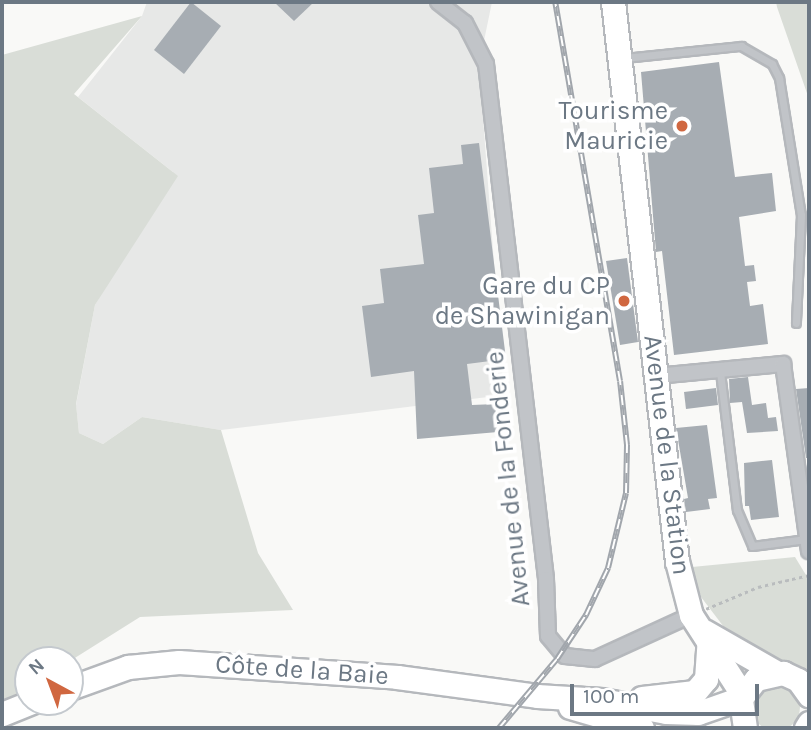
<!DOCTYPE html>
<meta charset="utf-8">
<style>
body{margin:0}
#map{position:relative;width:811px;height:730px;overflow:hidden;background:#f9f9f7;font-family:Karla,sans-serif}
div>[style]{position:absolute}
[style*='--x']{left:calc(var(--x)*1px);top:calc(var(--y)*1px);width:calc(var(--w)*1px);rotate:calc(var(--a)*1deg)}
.built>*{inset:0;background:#e7e8e7}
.green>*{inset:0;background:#d9ddd7}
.round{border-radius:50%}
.building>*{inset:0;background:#a7adb3}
.path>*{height:2.5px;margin-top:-1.25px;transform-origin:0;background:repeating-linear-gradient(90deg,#b9bcbe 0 3.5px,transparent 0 7px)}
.roads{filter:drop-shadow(2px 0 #b5b8bc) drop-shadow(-2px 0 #b5b8bc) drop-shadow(0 2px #b5b8bc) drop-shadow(0 -2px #b5b8bc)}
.service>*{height:7px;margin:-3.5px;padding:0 3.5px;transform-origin:3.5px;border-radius:3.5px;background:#c1c4c8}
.minor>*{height:14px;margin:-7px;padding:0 7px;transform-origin:7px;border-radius:7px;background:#c1c4c8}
.primary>*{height:23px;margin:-11.5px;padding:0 11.5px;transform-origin:11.5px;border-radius:11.5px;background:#fff}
.rail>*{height:6px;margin-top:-3px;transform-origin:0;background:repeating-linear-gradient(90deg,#fff 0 10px,#a1a6ac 0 20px);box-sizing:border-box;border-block:2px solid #a1a6ac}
.dots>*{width:19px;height:19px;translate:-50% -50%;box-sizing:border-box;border:4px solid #fff;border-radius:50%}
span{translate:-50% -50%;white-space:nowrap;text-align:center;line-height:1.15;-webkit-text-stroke:7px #fff;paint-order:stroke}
.poi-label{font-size:26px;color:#6c7884}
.right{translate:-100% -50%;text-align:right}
.street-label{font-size:26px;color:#6c7884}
.frame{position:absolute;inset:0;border:4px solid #6c7884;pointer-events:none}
.north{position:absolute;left:14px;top:646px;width:70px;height:70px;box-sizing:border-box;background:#fff;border:2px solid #c4c9ce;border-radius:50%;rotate:319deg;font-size:19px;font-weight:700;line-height:28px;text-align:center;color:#6c7884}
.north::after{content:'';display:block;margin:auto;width:24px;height:32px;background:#d06740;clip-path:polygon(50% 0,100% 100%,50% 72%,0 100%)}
.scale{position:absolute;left:570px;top:684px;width:189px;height:32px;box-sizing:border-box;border:4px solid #6c7884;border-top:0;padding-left:9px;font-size:21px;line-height:24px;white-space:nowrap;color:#6c7884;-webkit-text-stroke:5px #fff;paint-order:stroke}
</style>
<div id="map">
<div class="built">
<div style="clip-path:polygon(147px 2px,492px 2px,479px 65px,504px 395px,221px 430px,142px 417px,103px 444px,79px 433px,76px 405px,95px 305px,173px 172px,78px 97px,142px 16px)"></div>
</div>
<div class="green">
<div style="clip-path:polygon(776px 2px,809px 2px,809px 99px,777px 7px)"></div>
<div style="clip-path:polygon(142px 16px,74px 94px,178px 176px,95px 305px,76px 404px,79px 433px,103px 444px,142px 417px,221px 430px,258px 553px,293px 610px,140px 617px,70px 661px,28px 660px,28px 688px,2px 705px,2px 55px)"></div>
<div style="clip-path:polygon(795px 557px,809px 580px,809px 667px,804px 670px,774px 663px,730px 635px,701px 597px,692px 567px)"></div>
<div class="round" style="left:752px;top:683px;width:48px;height:48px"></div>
</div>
<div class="building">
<div style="clip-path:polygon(191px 2px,221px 26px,184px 74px,154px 50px)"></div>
<div style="clip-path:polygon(274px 2px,314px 2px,294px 21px)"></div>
<div style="clip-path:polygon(719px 62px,735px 177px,772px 173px,776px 211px,739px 217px,745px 266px,754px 265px,756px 281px,747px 282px,750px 306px,763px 304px,768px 344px,674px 355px,662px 251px,656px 252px,641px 72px)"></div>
<div style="clip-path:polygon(479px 143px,506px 359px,467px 364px,472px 405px,496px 404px,498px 432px,417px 439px,414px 371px,371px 377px,362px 306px,384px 303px,380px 269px,424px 264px,418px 215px,434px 213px,429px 168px,463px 164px,461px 145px)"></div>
<div style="clip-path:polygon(627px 258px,638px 342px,620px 345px,606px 261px)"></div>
<div style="clip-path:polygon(748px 377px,752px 405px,766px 403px,768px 418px,776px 417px,778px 431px,747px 433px,742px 402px,730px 403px,729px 379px)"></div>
<div style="clip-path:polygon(716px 388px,718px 405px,686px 409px,684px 392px)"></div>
<div style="clip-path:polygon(809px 388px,809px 458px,806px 458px,796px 389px)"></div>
<div style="clip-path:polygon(707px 425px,717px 498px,708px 499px,710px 509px,686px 512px,684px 499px,688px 498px,676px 428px)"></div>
<div style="clip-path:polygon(772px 460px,779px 517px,751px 520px,749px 506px,745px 506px,744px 463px)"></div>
</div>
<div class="path">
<div style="--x:706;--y:609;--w:56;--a:-22.9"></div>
<div style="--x:758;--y:587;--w:52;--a:-13.2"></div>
</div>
<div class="roads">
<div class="service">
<div style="--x:624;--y:58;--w:118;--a:-5.9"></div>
<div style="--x:741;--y:46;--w:36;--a:30"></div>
<div style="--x:772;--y:64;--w:16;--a:63"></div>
<div style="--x:779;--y:78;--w:139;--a:80.9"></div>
<div style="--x:801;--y:215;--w:108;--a:92.7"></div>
<div style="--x:720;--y:372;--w:139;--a:83"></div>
<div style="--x:737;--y:510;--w:39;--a:67"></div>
<div style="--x:752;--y:546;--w:55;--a:-7.3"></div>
</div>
<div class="minor">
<div style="--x:438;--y:2;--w:34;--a:38"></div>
<div style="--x:465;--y:23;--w:46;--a:62.9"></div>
<div style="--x:486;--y:64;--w:518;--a:83.35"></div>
<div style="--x:546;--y:579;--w:57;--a:88"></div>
<div style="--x:548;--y:636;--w:26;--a:50"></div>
<div style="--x:565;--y:656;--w:30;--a:6"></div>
<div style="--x:595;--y:659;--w:106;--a:-24.6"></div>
<div style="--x:655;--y:376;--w:129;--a:-5.4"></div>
<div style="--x:783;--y:364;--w:189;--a:82.1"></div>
</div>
<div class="primary">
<div style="--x:613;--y:2;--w:563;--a:83.47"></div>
<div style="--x:677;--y:561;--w:56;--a:75.5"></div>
<div style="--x:691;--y:615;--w:94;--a:57.2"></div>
<div style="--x:704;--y:631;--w:83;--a:29.7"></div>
<div style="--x:70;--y:688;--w:62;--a:-19.9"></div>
<div style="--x:128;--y:667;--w:51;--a:-5.6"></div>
<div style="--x:179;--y:662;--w:219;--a:3.9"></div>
<div style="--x:397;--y:677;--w:141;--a:7.7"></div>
<div style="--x:537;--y:696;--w:65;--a:3.5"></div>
<div style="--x:602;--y:700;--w:65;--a:10.6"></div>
<div style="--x:666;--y:712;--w:32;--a:2"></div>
<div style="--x:698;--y:713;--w:46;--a:-19.2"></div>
<div style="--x:642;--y:698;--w:53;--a:-6.5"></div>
<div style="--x:695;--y:692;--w:17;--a:-50"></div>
<div style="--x:706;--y:679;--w:32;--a:-86"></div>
<div style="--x:570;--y:707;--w:75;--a:16.3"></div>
<div style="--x:2;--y:714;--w:32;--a:-22"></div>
<div style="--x:745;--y:728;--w:30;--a:-98"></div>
<div style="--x:741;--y:698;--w:24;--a:-52"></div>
<div style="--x:756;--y:679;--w:28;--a:-13"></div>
<div style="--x:783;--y:673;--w:17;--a:25"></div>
<div style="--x:798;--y:680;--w:19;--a:54"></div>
<div style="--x:806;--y:728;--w:6;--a:-59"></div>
</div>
</div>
<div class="rail">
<div style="--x:499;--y:728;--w:90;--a:-50"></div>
<div style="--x:557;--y:659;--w:53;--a:-56.6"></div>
<div style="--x:586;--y:615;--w:52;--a:-64.9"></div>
<div style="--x:608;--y:568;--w:77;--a:-76.5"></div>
<div style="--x:626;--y:493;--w:48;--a:-88.8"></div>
<div style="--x:627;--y:445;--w:64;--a:-96.2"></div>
<div style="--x:620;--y:381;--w:385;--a:-99.7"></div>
</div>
<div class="dots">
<div style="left:682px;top:126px;background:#d06740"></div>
<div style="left:624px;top:301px;background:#d06740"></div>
</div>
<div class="poi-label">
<span class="right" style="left:668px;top:126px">Tourisme<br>Mauricie</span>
<span class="right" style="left:610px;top:301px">Gare du CP<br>de Shawinigan</span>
</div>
<div class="street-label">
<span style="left:667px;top:455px;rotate:83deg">Avenue de la Station</span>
<span style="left:508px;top:479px;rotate:-96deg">Avenue de la Fonderie</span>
<span style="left:302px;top:670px;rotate:4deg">Côte de la Baie</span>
</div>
<div class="frame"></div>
<div class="north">N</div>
<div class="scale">100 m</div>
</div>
